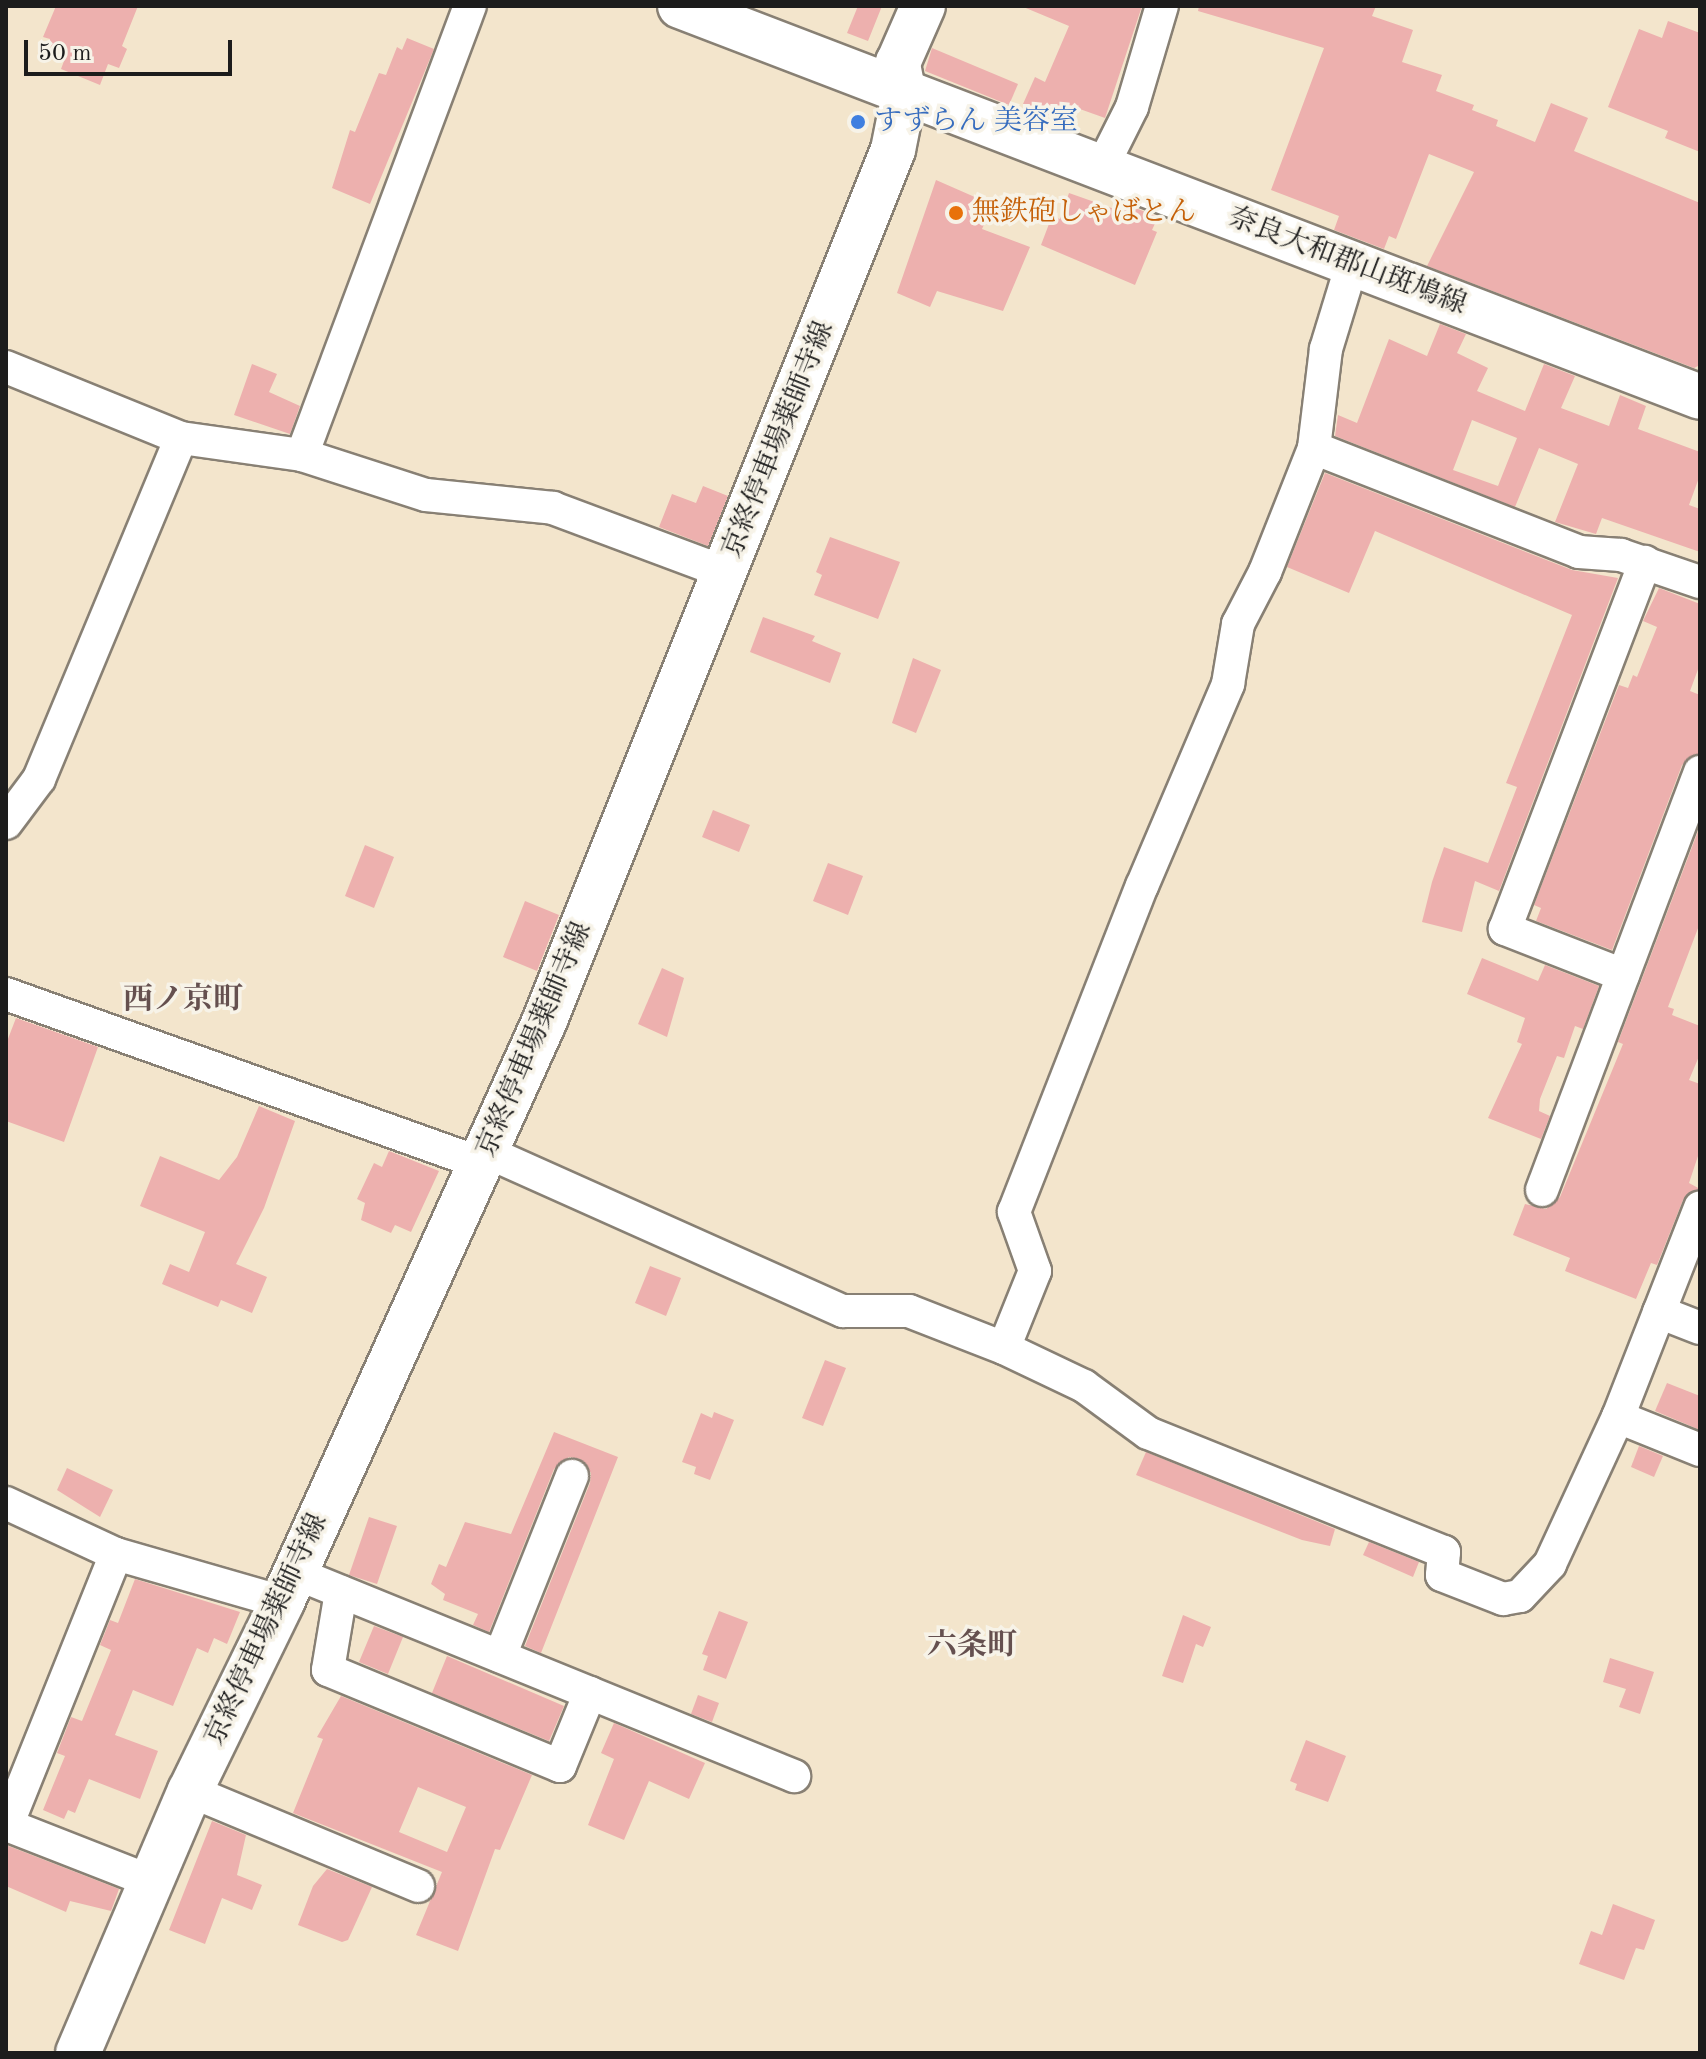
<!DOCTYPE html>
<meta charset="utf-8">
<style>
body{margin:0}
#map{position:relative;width:1706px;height:2059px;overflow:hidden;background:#f3e5cc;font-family:"Old Standard TT","Noto Serif JP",serif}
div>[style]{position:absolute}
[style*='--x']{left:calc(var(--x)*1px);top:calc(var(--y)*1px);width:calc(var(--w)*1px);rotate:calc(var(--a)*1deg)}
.building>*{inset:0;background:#edb0ae}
.roads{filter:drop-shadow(2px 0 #888074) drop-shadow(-2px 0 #888074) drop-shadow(0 2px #888074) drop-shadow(0 -2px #888074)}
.street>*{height:32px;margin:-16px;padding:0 16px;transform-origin:16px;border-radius:16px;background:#fff}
.secondary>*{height:44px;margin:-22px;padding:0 22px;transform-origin:22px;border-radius:22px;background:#fff}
.primary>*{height:44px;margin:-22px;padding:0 22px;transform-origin:22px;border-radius:22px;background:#fff}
.dots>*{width:22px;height:22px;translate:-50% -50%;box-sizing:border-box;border:4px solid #f7f3e8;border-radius:50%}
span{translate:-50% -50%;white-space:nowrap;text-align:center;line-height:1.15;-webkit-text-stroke:7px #f7f3e8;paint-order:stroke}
.shop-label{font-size:28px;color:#366cbe}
.left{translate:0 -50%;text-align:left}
.food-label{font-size:28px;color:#c56008}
.street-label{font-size:28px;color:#1c1c1c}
.neighbourhood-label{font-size:30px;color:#65504f;font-weight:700}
.frame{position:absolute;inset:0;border:8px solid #1c1c1c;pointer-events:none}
.scale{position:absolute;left:24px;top:40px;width:208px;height:36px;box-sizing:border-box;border:4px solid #1c1c1c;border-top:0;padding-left:10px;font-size:24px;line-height:28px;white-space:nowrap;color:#1c1c1c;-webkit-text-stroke:6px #f7f3e8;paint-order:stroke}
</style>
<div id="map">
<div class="building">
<div style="clip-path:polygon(56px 6px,138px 6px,122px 46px,127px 49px,119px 68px,108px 64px,100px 85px,61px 69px,67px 53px,48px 45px,50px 39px,43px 37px)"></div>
<div style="clip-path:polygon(858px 6px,882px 6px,868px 41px,847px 33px)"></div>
<div style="clip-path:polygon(1021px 6px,1142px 6px,1105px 118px,1063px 103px,1056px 119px,1023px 104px,1035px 77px,1045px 82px,1069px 26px)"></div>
<div style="clip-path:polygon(1199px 6px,1376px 6px,1372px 16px,1413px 30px,1402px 62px,1442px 75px,1436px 91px,1474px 105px,1472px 110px,1498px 120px,1496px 126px,1535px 142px,1551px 103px,1588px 118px,1574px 151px,1700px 203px,1700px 365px,1694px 368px,1427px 266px,1474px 172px,1429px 154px,1396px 239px,1389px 236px,1384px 249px,1334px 230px,1339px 216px,1271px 190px,1324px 48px,1198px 11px)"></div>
<div style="clip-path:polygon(1668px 21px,1700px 33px,1700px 152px,1665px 138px,1668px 131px,1608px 107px,1639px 29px,1662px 38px)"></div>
<div style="clip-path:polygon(407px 38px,434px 49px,370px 204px,332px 188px,350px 130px,355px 132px,379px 73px,386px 75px,397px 47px,402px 50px)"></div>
<div style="clip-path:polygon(932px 48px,1018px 84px,1009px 105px,925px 71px)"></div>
<div style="clip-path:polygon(936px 180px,993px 205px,982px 229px,1030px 247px,1003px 311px,937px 291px,930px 307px,897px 293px)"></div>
<div style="clip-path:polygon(1069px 193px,1120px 211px,1123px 203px,1158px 217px,1152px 230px,1157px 232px,1135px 285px,1041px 245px,1052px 216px,1060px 219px)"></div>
<div style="clip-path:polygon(evenodd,1440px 324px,1466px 334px,1457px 353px,1488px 368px,1477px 391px,1525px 411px,1544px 364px,1575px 376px,1561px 408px,1609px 426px,1620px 395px,1646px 406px,1638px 429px,1700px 452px,1700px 475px,1689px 505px,1700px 509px,1700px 552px,1602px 518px,1596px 534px,1555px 522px,1578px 464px,1539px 448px,1515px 507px,1335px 436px,1338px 415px,1357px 423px,1389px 339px,1427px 356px,1440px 324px,1472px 420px,1517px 438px,1498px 486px,1453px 470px,1472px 420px)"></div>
<div style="clip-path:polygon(252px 364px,277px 374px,269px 392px,300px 406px,290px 434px,234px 415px)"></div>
<div style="clip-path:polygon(1325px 473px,1572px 570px,1618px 578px,1499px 891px,1475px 881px,1462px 932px,1422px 922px,1432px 882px,1444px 847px,1488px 863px,1517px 787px,1506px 783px,1572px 615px,1375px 531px,1349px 593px,1287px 567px)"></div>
<div style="clip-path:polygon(703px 486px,728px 496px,708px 546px,659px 527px,672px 494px,696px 503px)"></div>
<div style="clip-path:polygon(830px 537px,900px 562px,878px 619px,814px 595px,822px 575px,816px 572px)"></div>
<div style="clip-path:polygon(1659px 588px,1700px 604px,1700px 664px,1690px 691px,1700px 695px,1700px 753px,1682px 765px,1612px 950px,1536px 921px,1541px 908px,1534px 905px,1619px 685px,1628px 688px,1633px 675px,1637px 677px,1657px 627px,1643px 621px)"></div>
<div style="clip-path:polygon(763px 617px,815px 636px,812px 641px,841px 653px,830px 683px,750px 652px)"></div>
<div style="clip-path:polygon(913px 658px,941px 670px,916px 733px,892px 723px)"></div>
<div style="clip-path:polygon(713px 810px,750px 825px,739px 852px,702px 837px)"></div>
<div style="clip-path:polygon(1700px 826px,1700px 923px,1668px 1007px,1674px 1009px,1672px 1015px,1700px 1026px,1700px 1054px,1689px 1080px,1700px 1084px,1700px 1150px,1689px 1183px,1700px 1189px,1683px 1200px,1657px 1265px,1651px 1263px,1636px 1299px,1565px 1271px,1570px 1258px,1513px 1235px,1525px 1204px,1546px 1209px,1560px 1197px,1623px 1044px,1618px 1042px)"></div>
<div style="clip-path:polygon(365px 845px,394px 857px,374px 908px,345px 896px)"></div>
<div style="clip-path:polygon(828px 863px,863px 876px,848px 915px,813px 901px)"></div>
<div style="clip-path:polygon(525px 901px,559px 915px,537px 971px,503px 957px)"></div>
<div style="clip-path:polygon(1482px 958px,1538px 981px,1545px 965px,1599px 986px,1583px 1029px,1575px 1026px,1564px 1058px,1557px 1056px,1540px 1099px,1539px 1111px,1550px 1116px,1541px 1139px,1488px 1118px,1522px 1044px,1517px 1042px,1525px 1018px,1467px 994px)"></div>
<div style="clip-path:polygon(662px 968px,684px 978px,667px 1037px,638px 1024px)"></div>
<div style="clip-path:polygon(16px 1018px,98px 1047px,64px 1142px,6px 1121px,6px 1044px)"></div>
<div style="clip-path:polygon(259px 1106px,295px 1121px,264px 1208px,236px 1264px,267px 1277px,252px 1313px,221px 1300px,218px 1307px,162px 1284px,170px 1264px,189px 1272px,205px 1232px,140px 1206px,160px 1156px,219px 1180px,237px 1157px)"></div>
<div style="clip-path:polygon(389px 1151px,439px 1171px,411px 1232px,395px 1225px,391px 1233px,361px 1220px,365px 1203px,357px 1199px,374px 1163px,382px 1167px)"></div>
<div style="clip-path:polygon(650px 1266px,681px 1278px,666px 1316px,635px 1303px)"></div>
<div style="clip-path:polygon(825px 1360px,846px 1368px,823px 1426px,802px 1418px)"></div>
<div style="clip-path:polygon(1667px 1383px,1700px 1396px,1700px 1430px,1655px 1411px)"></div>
<div style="clip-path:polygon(714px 1412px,734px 1420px,710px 1480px,694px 1474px,696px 1467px,682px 1462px,701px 1413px,712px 1418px)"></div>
<div style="clip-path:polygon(554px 1432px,618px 1457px,541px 1653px,525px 1646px,590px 1483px,591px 1473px,580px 1459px,569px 1457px,554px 1469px,489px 1632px,473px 1625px,478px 1614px,443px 1600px,445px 1594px,431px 1584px,439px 1564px,446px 1567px,465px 1522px,511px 1534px)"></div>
<div style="clip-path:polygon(1639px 1446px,1663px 1456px,1654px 1477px,1631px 1467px)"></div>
<div style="clip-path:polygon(1146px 1452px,1335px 1529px,1330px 1546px,1302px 1540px,1136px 1475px)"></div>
<div style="clip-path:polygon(67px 1468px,113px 1490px,100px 1517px,57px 1490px)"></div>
<div style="clip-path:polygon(369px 1517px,397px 1526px,377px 1584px,349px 1575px)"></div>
<div style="clip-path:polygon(1369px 1542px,1419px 1562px,1413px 1577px,1363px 1555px)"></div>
<div style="clip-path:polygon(135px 1579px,240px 1612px,227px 1644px,214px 1638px,208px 1653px,197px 1648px,173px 1706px,133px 1690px,115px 1735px,158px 1751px,140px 1799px,89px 1779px,75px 1813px,68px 1810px,64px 1819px,43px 1810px,65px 1756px,57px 1753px,71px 1717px,82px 1721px,111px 1650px,100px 1645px,110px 1620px,118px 1623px)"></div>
<div style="clip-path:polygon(719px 1611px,748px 1622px,726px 1679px,703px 1670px,708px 1656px,702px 1654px)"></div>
<div style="clip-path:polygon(1183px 1615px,1211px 1627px,1203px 1647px,1196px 1644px,1183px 1683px,1162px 1676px)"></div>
<div style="clip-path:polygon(374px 1626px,403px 1637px,388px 1674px,359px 1662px)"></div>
<div style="clip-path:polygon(447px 1656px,564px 1706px,549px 1741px,432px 1693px)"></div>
<div style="clip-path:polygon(1610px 1658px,1654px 1672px,1640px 1714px,1619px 1707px,1626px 1689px,1603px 1682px)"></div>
<div style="clip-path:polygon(698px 1695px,719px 1703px,712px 1722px,691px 1714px)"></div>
<div style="clip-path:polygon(evenodd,341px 1696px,532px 1775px,500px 1850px,495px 1849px,458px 1951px,416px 1935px,442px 1872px,293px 1813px,323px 1739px,317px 1737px,341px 1696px,418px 1787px,466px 1807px,447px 1852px,399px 1832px,418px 1787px)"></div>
<div style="clip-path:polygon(614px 1723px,705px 1763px,689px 1799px,649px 1781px,624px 1840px,588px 1825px,614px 1759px,601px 1753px)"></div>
<div style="clip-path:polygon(1306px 1740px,1346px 1756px,1328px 1802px,1295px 1790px,1297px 1784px,1290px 1781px)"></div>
<div style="clip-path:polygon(212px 1821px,246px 1835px,237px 1875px,262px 1885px,252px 1910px,222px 1898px,205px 1944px,169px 1930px)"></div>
<div style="clip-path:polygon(6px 1845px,119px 1889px,111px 1911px,70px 1901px,66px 1912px,6px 1886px)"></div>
<div style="clip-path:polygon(327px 1869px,372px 1887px,348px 1940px,342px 1942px,298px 1925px,313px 1886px)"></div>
<div style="clip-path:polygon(1613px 1904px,1655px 1920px,1644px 1950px,1636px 1948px,1624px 1980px,1579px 1964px,1591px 1931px,1602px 1935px)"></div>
</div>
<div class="roads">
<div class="street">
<div style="--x:1102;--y:167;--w:67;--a:-63.4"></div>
<div style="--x:1132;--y:107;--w:105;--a:-73.5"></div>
<div style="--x:6;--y:367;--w:189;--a:22.1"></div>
<div style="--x:181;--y:438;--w:122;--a:8"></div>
<div style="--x:302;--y:455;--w:130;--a:17.9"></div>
<div style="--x:426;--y:495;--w:128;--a:5.8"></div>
<div style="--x:553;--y:508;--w:186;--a:20.5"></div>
<div style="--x:1314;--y:448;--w:285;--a:21.4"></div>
<div style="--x:1579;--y:552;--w:42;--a:4.1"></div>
<div style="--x:1621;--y:555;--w:83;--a:18.9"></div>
<div style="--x:302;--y:455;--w:479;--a:-69.5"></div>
<div style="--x:6;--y:823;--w:55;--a:-53.1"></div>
<div style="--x:39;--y:779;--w:369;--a:-67.4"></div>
<div style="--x:1623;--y:975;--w:127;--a:-158.7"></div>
<div style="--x:1505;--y:929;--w:393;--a:-69.1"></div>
<div style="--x:6;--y:994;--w:506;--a:19.62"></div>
<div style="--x:487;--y:1152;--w:390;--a:24.1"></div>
<div style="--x:843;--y:1311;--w:66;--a:0"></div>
<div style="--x:909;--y:1311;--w:102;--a:21.3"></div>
<div style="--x:1004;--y:1348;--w:89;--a:25.4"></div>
<div style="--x:1084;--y:1386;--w:79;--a:36.3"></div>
<div style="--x:1148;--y:1433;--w:319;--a:21.9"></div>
<div style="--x:1444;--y:1552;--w:23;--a:95"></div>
<div style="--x:1442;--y:1575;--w:66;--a:21.5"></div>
<div style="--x:1503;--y:1599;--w:17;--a:-10"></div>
<div style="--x:1520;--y:1596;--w:44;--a:-46.8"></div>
<div style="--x:1550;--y:1564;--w:162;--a:-65.2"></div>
<div style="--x:1618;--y:1417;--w:225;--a:-68.6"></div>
<div style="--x:1542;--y:1190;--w:447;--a:-69.3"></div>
<div style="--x:1659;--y:1312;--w:44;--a:21.3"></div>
<div style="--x:1004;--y:1348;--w:83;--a:-68.1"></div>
<div style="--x:1035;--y:1271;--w:63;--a:-109.6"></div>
<div style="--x:1014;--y:1212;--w:350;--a:-68.6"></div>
<div style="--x:1142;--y:886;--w:220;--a:-66.9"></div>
<div style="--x:1228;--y:684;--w:61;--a:-80.5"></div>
<div style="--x:1238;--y:624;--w:59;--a:-62.6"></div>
<div style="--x:1265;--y:572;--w:133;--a:-68.4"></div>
<div style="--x:1314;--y:448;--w:100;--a:-83.1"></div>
<div style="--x:1326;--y:349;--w:89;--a:-73"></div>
<div style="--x:1618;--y:1417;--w:88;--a:21.9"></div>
<div style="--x:6;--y:1503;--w:121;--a:24.9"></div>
<div style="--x:116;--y:1554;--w:173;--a:16.1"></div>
<div style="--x:116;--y:1554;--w:292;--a:111.9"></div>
<div style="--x:7;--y:1825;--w:154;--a:21.4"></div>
<div style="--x:295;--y:1573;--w:539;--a:22.14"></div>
<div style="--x:341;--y:1592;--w:79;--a:99.5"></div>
<div style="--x:328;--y:1670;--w:251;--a:22.5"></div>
<div style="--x:560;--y:1766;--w:79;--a:-67.7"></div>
<div style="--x:500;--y:1656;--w:194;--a:-68.2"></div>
<div style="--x:190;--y:1791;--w:247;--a:22.6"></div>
</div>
<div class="secondary">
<div style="--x:78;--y:2053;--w:285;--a:-66.9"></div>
<div style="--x:190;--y:1791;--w:210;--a:-64"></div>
<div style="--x:282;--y:1602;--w:639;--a:-65.68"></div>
<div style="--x:545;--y:1020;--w:937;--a:-68.2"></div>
<div style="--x:893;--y:150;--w:56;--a:-78.7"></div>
<div style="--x:904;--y:95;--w:33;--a:-101"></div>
<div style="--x:898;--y:63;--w:62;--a:-66.3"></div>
</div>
<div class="primary">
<div style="--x:680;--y:6;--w:1092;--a:20.97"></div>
</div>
</div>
<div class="dots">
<div style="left:858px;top:122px;background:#3f7fe0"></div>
<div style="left:956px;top:213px;background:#e8710a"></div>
</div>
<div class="shop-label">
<span class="left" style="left:874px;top:122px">すずらん 美容室</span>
</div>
<div class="food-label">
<span class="left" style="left:972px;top:213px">無鉄砲しゃばとん</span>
</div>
<div class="street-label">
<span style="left:1347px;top:262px;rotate:21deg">奈良大和郡山斑鳩線</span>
<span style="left:779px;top:440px;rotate:-68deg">京終停車場薬師寺線</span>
<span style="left:535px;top:1040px;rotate:-67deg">京終停車場薬師寺線</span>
<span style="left:267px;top:1630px;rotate:-65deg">京終停車場薬師寺線</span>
</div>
<div class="neighbourhood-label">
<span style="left:183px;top:1000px">西ノ京町</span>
<span style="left:972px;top:1646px">六条町</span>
</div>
<div class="frame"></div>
<div class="scale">50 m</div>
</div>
